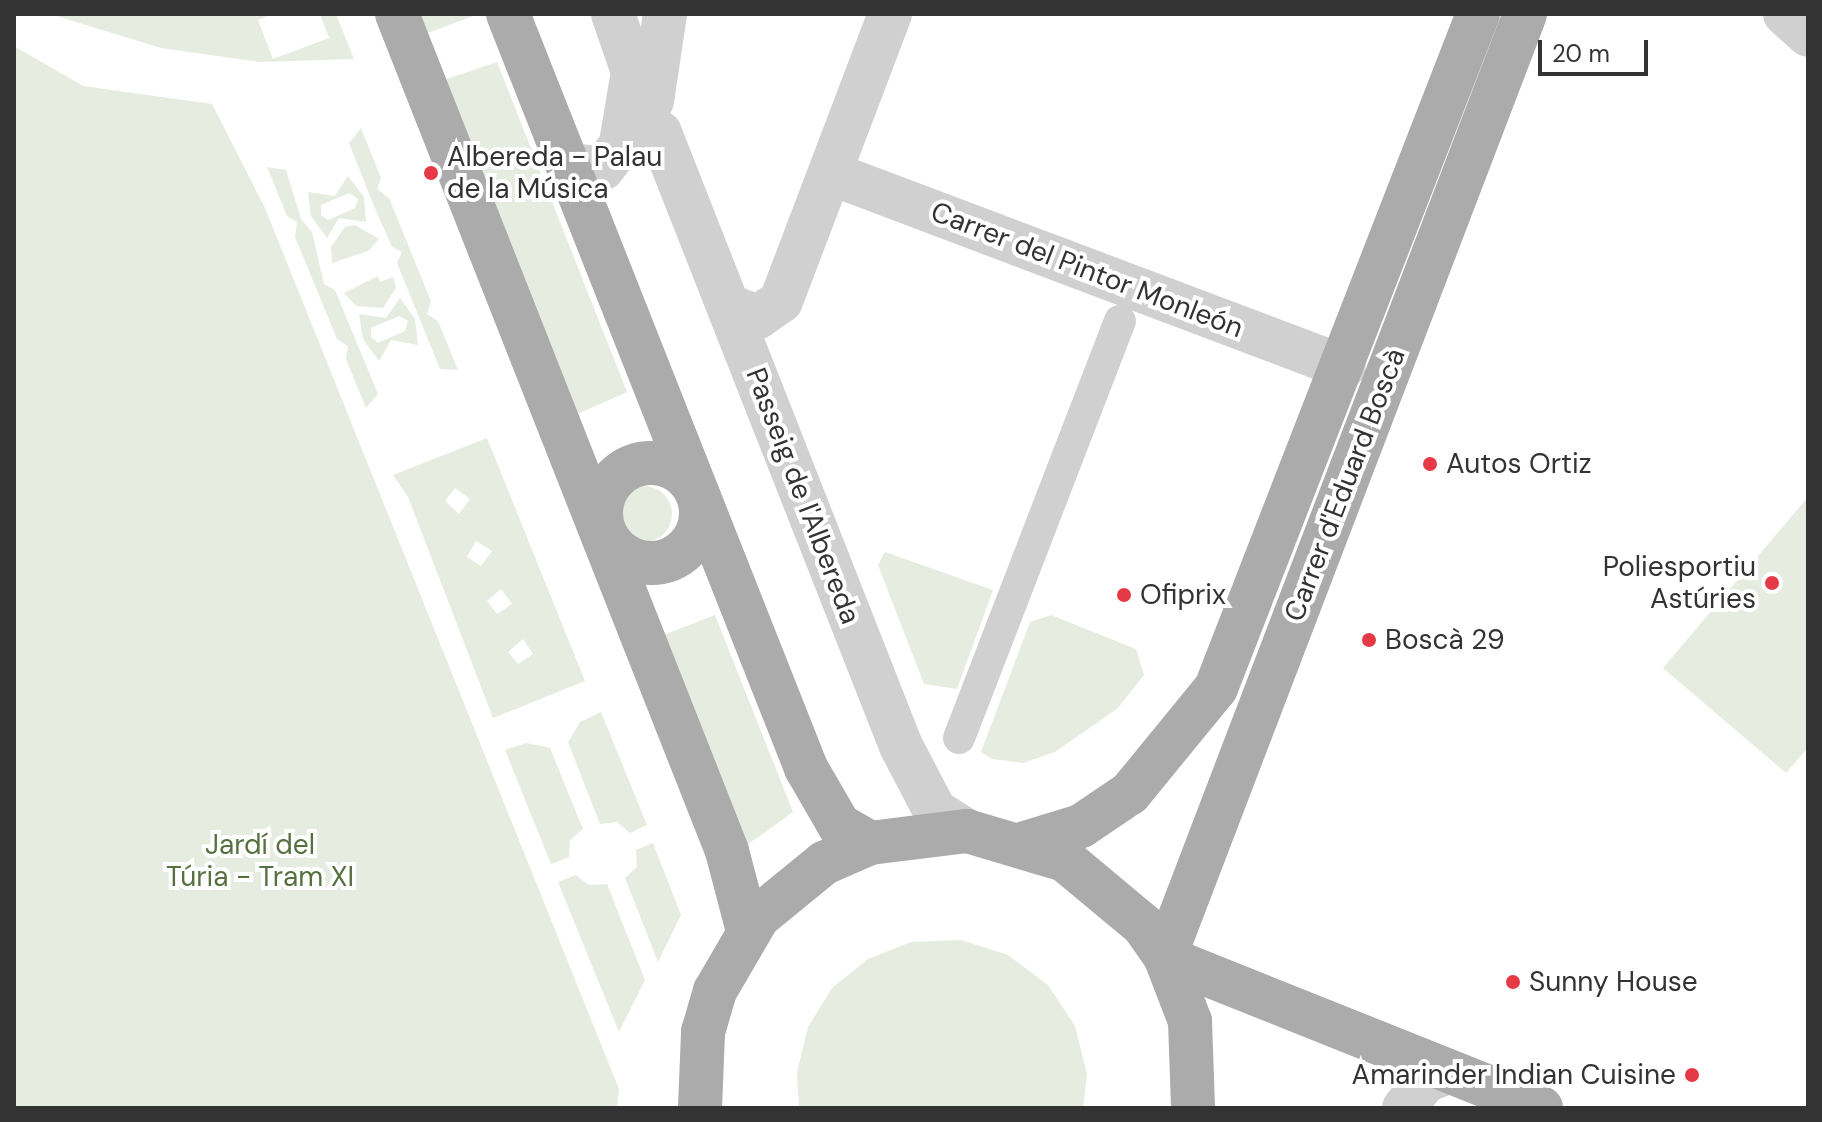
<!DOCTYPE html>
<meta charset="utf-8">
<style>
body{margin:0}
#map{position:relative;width:1822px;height:1122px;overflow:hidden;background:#fff;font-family:"DM Sans",sans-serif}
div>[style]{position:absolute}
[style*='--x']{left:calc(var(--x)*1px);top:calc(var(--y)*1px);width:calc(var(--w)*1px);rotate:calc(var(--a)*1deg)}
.green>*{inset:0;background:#e6ecdf}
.round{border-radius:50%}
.pedestrian>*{height:32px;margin:-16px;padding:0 16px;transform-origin:16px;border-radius:16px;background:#d0d0d0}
.minor>*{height:44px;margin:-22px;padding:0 22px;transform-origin:22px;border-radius:22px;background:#d0d0d0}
.primary>*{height:44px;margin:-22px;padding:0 22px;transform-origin:22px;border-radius:22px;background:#ababab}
.primary>.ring{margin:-22px;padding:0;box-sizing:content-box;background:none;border:44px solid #ababab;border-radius:50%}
.dots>*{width:22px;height:22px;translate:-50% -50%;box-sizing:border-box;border:4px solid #fff;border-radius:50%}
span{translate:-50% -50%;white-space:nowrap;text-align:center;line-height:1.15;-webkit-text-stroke:8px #fff;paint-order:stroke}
.poi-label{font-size:28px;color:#333}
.left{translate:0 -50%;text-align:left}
.right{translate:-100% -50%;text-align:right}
.street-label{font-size:28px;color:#333}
.park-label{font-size:28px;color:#56703f}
.frame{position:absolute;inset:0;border:16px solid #333;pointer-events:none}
.scale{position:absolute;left:1538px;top:40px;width:110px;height:36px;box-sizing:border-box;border:4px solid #333;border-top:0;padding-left:10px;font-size:24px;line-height:28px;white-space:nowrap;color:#333;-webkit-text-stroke:6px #fff;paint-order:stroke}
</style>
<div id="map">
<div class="green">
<div style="clip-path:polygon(50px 14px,273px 14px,258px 20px,273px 59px,329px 38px,320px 14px,336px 14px,354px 59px,259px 62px,161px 48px)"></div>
<div style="clip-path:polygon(417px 14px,476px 14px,476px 15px,425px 34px)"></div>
<div style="clip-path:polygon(14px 46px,83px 86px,212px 104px,265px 208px,619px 1089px,617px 1108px,14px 1108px)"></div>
<div style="clip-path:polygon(497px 62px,627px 392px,573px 416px,441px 81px)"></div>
<div style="clip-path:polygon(361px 128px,381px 178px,377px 189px,389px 198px,431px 301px,427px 314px,438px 321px,458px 370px,440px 369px,397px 263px,402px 252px,392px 247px,374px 206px,349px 143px)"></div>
<div style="clip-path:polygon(267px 167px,286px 170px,301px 219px,312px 232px,324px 284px,335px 290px,378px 394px,366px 408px,346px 359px,348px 346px,337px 339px,295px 237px,297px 222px,287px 216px)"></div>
<div style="clip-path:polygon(evenodd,348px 176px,364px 197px,366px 222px,339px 218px,327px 238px,311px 216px,308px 192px,335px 196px,348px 176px,349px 193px,358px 199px,355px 208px,328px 220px,321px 215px,321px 205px,349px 193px)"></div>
<div style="clip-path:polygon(355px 225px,379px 239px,368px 251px,332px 263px,331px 247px,345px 227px)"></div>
<div style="clip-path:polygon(378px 276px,380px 282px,393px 277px,396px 288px,383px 308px,356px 306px,344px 293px)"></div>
<div style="clip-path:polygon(evenodd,400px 298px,415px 319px,418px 345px,391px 340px,379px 361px,363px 339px,359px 314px,386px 318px,400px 298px,399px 316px,408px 321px,405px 331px,378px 343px,371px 337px,371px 328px,399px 316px)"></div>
<div style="clip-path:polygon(evenodd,487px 438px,585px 681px,493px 718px,408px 497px,393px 475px,487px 438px,455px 488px,470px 499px,459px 514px,445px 501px,455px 488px,487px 438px,476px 541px,492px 551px,481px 566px,467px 557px,476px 541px,487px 438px,501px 589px,512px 604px,497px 614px,487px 601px,501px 589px,487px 438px,523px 639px,533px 654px,518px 664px,508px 652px,523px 639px)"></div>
<div class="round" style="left:616px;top:486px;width:56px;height:56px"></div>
<div style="clip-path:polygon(1808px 497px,1808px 748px,1786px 773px,1663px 668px)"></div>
<div style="clip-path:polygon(885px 552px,993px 590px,957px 689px,924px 684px,878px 565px)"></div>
<div style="clip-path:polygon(715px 615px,793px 812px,744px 847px,661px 636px)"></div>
<div style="clip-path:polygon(1051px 615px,1136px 649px,1144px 675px,1118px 708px,1055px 752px,1023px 763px,992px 759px,981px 752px,1030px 622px)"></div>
<div style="clip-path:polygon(601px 712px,647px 825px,630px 833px,617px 822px,600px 824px,568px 742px,580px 722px)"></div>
<div style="clip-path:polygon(526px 743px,550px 748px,583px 829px,570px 840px,569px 857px,551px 864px,505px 750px)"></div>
<div style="clip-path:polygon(653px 843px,681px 915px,658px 962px,625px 878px,637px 867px,636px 850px)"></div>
<div style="clip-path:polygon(576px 875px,589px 885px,607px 884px,645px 980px,619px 1032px,558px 882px)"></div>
<div style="clip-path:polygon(961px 940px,1008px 955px,1048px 985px,1075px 1026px,1087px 1074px,1083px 1108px,799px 1108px,797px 1072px,808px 1027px,832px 988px,868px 959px,911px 942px)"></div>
</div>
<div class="pedestrian">
<div style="--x:959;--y:738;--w:447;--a:-68.9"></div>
</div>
<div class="minor">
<div style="--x:613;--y:14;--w:61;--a:71"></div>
<div style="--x:633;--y:72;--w:72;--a:99.6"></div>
<div style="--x:1785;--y:14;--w:31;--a:42"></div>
<div style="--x:652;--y:101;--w:88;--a:-81.5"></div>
<div style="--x:567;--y:165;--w:36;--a:5"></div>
<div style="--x:603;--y:168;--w:57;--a:-52.1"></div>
<div style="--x:638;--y:123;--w:24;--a:24"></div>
<div style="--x:660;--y:133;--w:659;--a:68.54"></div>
<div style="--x:901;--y:746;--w:73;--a:62.4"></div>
<div style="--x:935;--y:811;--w:38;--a:32"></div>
<div style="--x:830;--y:173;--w:549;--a:20.68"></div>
<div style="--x:729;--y:306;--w:31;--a:21"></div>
<div style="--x:758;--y:317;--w:28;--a:-35"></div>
<div style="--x:781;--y:301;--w:307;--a:-69.2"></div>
<div style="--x:1404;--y:1108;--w:34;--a:-52"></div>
<div style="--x:1425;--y:1081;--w:25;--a:-21"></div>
</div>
<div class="primary">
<div style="--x:397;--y:14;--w:900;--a:68.48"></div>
<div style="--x:727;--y:851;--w:83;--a:75.3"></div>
<div style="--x:508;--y:14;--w:811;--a:68.43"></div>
<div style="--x:806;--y:768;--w:66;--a:59.9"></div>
<div style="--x:839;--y:825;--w:36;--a:30"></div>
<div class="ring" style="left:601px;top:463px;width:56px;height:56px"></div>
<div style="--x:1025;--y:843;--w:59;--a:-16.9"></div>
<div style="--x:1081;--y:826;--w:59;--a:-34"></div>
<div style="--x:1130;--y:793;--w:136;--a:-50.7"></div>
<div style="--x:1216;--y:688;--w:723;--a:-68.76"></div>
<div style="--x:1165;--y:956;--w:1008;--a:-69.08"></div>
<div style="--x:1166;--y:958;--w:404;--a:21.8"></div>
<div style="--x:700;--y:1108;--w:76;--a:-87.7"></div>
<div style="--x:703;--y:1032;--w:43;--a:-73.7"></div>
<div style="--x:715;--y:991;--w:86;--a:-59.8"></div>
<div style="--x:758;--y:917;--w:85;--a:-39.3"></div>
<div style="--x:824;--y:863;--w:50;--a:-23.5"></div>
<div style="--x:870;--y:843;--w:98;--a:-7.1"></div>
<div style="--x:967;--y:831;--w:102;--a:16.5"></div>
<div style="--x:1065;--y:860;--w:102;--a:39.8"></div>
<div style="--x:1143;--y:925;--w:38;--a:55"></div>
<div style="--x:1165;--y:956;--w:70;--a:69"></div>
<div style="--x:1190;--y:1021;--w:87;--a:88"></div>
</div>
<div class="dots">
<div style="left:431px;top:173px;background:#e63946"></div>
<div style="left:1430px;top:464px;background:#e63946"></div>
<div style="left:1772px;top:583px;background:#e63946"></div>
<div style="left:1124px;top:595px;background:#e63946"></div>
<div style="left:1369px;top:640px;background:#e63946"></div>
<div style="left:1513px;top:982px;background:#e63946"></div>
<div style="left:1692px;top:1075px;background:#e63946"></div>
</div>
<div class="poi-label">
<span class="left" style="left:447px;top:173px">Albereda - Palau<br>de la Música</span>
<span class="left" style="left:1446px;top:464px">Autos Ortiz</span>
<span class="right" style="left:1756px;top:583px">Poliesportiu<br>Astúries</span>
<span class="left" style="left:1140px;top:595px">Ofiprix</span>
<span class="left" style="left:1385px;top:640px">Boscà 29</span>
<span class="left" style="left:1529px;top:982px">Sunny House</span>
<span class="right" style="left:1676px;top:1075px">Amarinder Indian Cuisine</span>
</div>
<div class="street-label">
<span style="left:1087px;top:270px;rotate:21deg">Carrer del Pintor Monleón</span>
<span style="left:1345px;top:485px;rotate:-69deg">Carrer d'Eduard Boscà</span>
<span style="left:803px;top:496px;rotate:69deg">Passeig de l'Albereda</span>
</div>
<div class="park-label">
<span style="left:260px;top:861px">Jardí del<br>Túria - Tram XI</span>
</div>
<div class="frame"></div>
<div class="scale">20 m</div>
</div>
